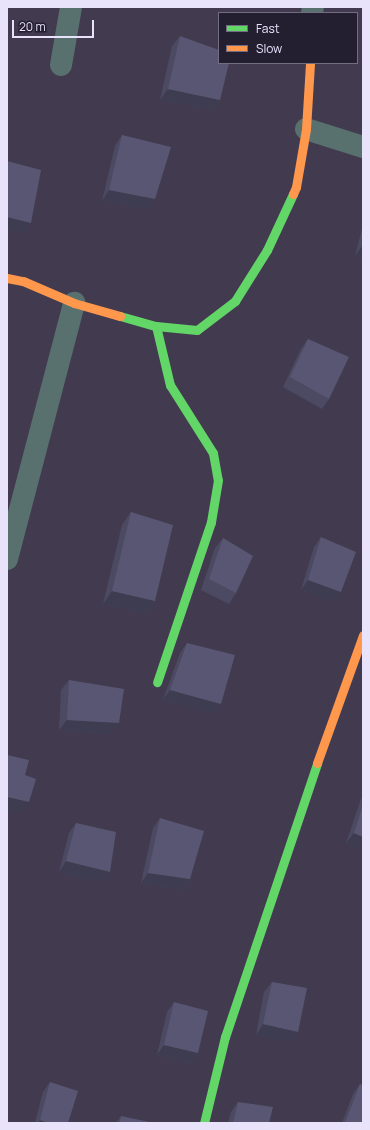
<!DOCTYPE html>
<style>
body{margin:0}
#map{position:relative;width:370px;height:1130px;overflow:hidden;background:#423b50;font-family:Manrope,sans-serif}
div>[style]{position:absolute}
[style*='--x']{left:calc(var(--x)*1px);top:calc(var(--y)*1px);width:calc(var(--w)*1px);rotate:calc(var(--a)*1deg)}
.street>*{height:22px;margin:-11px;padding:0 11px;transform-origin:11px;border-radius:11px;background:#58706e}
.fast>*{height:9px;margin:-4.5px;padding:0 4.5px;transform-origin:4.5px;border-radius:4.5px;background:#63d668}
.slow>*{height:9px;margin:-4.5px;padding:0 4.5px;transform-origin:4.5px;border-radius:4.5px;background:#ff974d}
.wall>*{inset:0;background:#4c4a62}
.shaded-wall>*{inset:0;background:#3e3c50}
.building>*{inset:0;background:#585672}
span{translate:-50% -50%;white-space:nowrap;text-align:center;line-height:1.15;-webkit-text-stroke:3.5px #231e30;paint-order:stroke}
.frame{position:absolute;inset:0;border:8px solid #e8e3fb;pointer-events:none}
.legend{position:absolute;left:218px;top:12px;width:140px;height:52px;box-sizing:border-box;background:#231e30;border:1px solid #726d81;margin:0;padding:5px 7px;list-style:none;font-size:12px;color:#e8e3fb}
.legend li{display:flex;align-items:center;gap:8px;height:20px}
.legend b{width:20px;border:1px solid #726d81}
.scale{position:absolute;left:12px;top:20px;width:82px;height:18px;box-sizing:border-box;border:2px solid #e8e3fb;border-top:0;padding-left:5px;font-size:12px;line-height:14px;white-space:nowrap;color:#e8e3fb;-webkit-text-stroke:3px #231e30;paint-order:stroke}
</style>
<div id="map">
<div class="street">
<div style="--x:312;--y:13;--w:6;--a:-81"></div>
<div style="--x:61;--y:65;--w:59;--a:-80.2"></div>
<div style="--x:306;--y:129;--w:60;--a:17.5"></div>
<div style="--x:7;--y:559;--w:265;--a:-75.3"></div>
</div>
<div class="fast">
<div style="--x:120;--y:316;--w:37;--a:16"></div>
<div style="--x:156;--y:326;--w:41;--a:5.6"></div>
<div style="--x:197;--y:330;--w:48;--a:-37.3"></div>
<div style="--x:235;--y:301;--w:60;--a:-57.9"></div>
<div style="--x:267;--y:250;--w:62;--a:-65.1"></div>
<div style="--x:156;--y:326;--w:61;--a:76.7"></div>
<div style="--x:170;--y:385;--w:80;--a:57.7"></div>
<div style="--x:213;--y:453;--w:27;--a:80"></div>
<div style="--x:218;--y:480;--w:43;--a:99.5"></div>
<div style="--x:211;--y:522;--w:169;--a:108.6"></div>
<div style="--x:204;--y:1123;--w:89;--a:-76.3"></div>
<div style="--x:225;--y:1037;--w:289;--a:-71.4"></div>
</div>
<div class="slow">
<div style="--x:293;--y:194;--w:8;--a:-67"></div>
<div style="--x:296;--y:187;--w:59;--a:-80.2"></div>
<div style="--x:306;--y:129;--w:66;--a:-86.5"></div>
<div style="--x:7;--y:278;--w:16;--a:11"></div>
<div style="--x:23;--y:281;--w:56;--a:23.3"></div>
<div style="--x:74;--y:303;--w:48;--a:15.8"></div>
<div style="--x:317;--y:763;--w:136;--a:-70.2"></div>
</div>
<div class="wall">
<div style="clip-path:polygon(180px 36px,220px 100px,213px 110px,160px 100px,172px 46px)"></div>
<div style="clip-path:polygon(122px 135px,148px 209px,102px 201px,115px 146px)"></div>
<div style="clip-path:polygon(363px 225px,363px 258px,355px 256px)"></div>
<div style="clip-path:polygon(308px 339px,329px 399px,322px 409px,283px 387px,301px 349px)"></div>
<div style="clip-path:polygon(131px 512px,155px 601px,146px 614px,103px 604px,122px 525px)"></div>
<div style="clip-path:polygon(321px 537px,341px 592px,334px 602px,301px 590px,314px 547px)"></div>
<div style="clip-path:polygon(223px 538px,236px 593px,229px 604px,201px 590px,215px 548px)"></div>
<div style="clip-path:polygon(187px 643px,221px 704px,213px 714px,163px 700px,180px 653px)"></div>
<div style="clip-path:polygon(69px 680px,111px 734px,59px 730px,61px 690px)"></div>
<div style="clip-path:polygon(363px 797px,363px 850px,346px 843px,361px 799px)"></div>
<div style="clip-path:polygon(160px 818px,190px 879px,182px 890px,141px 883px,153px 828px)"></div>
<div style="clip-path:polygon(76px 823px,102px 882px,59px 872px,69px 833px)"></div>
<div style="clip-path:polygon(272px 982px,291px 1043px,256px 1035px,264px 992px)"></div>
<div style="clip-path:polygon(174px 1002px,198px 1053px,191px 1064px,157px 1055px,167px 1012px)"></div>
<div style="clip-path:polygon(50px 1082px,68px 1123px,35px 1123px,43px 1092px)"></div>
<div style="clip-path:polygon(360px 1084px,363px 1123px,342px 1123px,353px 1094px)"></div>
<div style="clip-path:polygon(238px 1102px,269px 1123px,228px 1123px,231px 1112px)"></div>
<div style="clip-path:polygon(121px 1116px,119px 1123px,116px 1123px)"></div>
</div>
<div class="shaded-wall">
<div style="clip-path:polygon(168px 89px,220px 100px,213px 110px,160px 100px)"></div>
<div style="clip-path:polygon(109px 190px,155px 199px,148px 209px,102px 201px)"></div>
<div style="clip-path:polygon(7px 217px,31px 223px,24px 234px,7px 229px)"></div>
<div style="clip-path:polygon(362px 246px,363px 246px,363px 258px,355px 256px)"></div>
<div style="clip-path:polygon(308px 580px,341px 592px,334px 602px,301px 590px)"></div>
<div style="clip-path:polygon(112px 591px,155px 601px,146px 614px,103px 604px)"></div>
<div style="clip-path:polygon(170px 690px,221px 704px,213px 714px,163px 700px)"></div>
<div style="clip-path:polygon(67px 720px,119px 723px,111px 734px,59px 730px)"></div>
<div style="clip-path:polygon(7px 797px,29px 802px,22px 813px,7px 809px)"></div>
<div style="clip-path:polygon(354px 833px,363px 837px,363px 850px,346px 843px)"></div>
<div style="clip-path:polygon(66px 861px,110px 872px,102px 882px,59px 872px)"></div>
<div style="clip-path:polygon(148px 873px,190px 879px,182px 890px,141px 883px)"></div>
<div style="clip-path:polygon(263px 1024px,298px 1032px,291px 1043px,256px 1035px)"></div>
<div style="clip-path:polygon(164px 1045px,198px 1053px,191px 1064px,157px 1055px)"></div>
<div style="clip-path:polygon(40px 1120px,49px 1123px,38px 1123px)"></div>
</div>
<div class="building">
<div style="clip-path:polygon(180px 36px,219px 50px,219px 63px,229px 63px,220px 100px,168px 89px)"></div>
<div style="clip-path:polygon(122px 135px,171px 147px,155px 199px,109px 190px)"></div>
<div style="clip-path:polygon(7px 161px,41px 170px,31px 223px,7px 217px)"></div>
<div style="clip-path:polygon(308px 339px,349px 357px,329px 399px,290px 377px)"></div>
<div style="clip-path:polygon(131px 512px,173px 525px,155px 601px,112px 591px)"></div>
<div style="clip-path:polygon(321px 537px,356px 552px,341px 592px,308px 580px)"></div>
<div style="clip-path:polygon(223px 538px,253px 556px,236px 593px,209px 579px)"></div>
<div style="clip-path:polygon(187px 643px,235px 655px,221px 704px,170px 690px)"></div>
<div style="clip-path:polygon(69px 680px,124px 689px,119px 723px,67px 720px)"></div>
<div style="clip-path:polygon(7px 755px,29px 760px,25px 775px,36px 779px,29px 802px,7px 797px)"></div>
<div style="clip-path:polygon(363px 805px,363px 837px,354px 833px)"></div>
<div style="clip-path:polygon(160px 818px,204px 831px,190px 879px,148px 873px)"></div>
<div style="clip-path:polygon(76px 823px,116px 832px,110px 872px,66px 861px)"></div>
<div style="clip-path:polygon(272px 982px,307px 988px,298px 1032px,263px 1024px)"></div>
<div style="clip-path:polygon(174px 1002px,208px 1011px,198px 1053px,164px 1045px)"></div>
<div style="clip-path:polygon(50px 1082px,78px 1091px,68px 1123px,49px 1123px,40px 1120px)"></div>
<div style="clip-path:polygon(360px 1084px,363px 1085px,363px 1123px,345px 1123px)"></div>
<div style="clip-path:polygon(238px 1102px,273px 1107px,269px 1123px,233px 1123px)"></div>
<div style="clip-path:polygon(121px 1116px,154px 1123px,119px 1123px)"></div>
</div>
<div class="frame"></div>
<ul class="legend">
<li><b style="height:5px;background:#63d668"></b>Fast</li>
<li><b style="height:5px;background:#ff974d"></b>Slow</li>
</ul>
<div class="scale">20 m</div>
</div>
